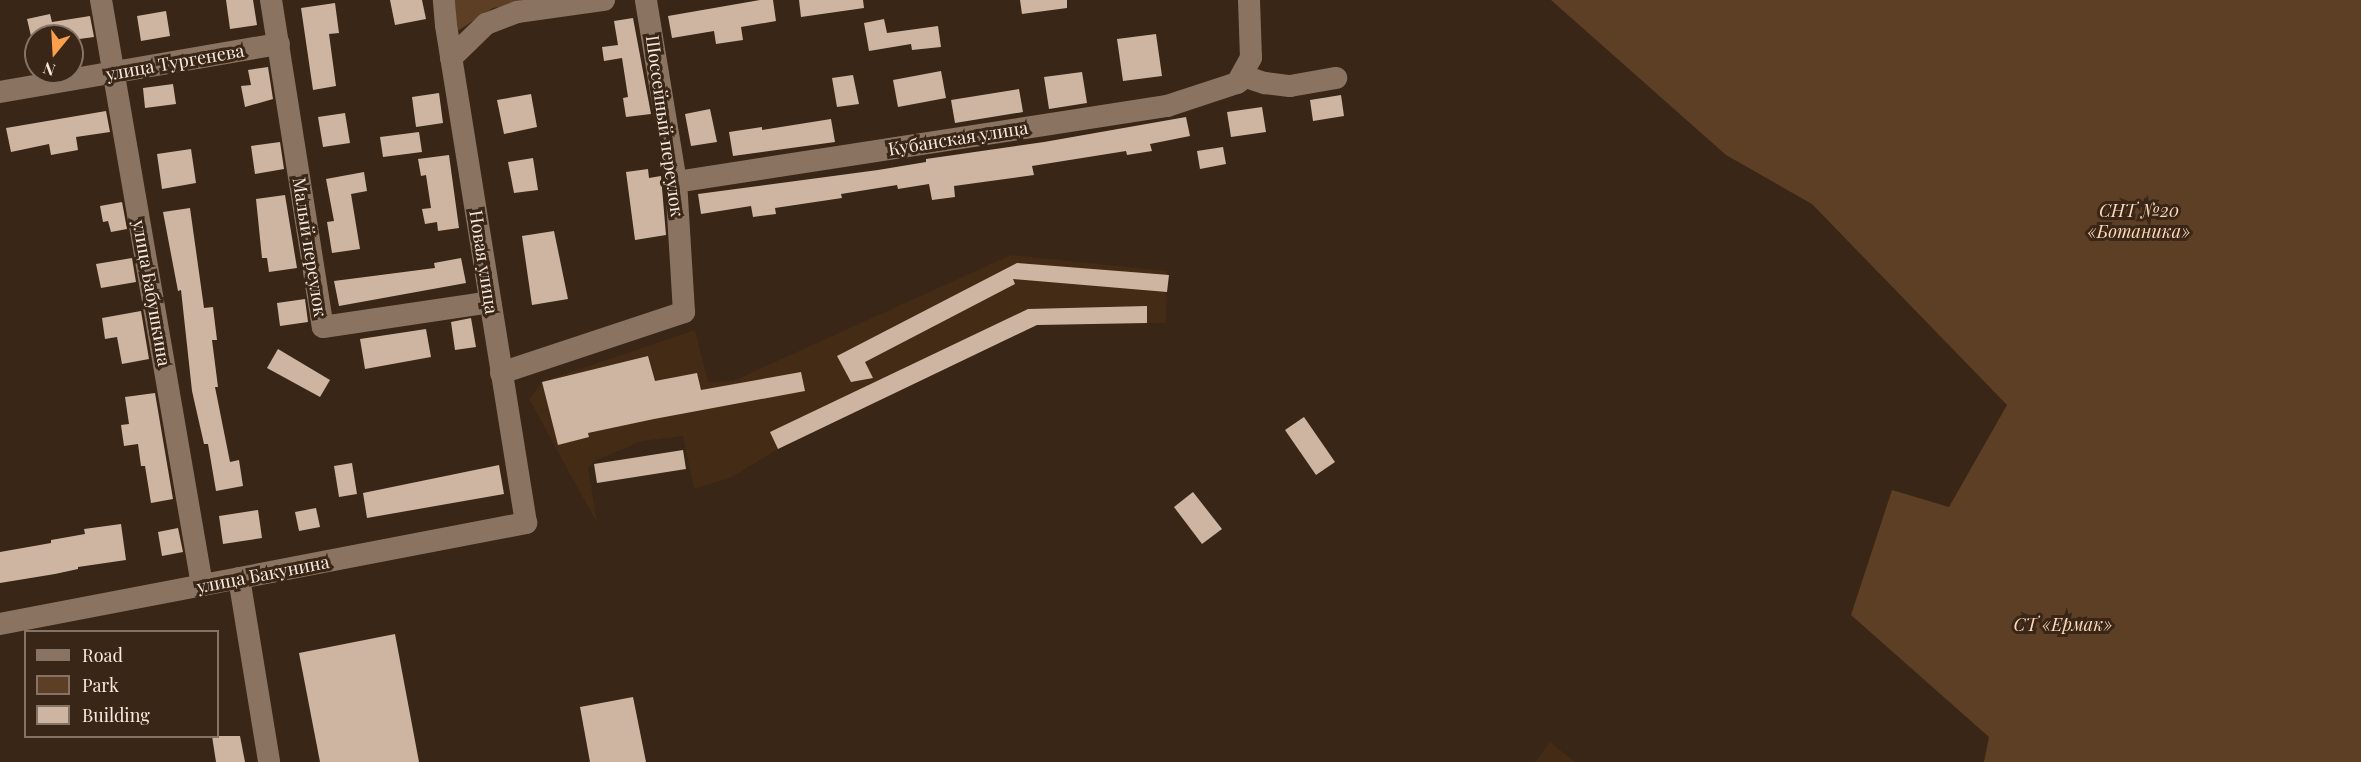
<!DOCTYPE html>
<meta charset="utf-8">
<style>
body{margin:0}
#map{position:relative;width:2361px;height:762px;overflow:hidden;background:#392616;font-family:"Playfair Display",serif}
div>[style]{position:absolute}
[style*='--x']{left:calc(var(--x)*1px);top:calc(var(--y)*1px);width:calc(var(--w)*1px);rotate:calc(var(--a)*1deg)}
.built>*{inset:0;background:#432b16}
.green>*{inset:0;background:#5d3f25}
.building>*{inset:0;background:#cdb5a2}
.minor>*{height:22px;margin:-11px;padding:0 11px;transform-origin:11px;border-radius:11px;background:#8a7361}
span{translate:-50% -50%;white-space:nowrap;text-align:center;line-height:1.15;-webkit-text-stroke:6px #392616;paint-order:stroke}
.street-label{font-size:18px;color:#f6e9df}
.park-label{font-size:18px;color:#fed9bc;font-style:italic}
.legend{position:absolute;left:24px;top:630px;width:195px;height:108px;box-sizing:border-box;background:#392616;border:2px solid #857466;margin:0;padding:8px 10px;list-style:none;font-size:18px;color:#f6e9df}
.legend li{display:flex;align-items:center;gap:12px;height:30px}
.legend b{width:30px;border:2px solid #857466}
.north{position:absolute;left:24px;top:24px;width:60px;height:60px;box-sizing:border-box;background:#392616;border:2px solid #857466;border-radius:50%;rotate:198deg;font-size:16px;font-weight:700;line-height:24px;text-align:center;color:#f6e9df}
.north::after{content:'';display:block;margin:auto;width:21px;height:27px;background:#f99f4d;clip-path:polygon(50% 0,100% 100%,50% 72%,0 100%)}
</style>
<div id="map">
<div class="built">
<div style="clip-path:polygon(1011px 255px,1167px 271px,1166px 323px,1037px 325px,778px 449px,732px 477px,694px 489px,683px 436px,642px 441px,594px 461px,588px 468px,597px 523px,529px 399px,542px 382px,547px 380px,695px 330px,708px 382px,733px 381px)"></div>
<div style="clip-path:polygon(1550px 742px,1575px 762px,1535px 762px)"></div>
</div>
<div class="green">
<div style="clip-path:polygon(455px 0,546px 0,493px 8px,456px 32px)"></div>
<div style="clip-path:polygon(1551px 0,2361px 0,2361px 762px,1984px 762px,1989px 737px,1851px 615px,1892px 490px,1949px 507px,2007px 405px,1812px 204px,1726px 155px)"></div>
</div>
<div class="building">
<div style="clip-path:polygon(226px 0,253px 0,257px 25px,230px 29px)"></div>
<div style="clip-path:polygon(390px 0,422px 0,426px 19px,395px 25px)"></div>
<div style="clip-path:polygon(760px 0,773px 0,776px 21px,741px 27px,743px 40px,716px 44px,714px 31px,672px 38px,668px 16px)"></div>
<div style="clip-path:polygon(799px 0,863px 0,864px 8px,801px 17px)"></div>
<div style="clip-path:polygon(1020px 0,1067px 0,1067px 8px,1022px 14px)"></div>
<div style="clip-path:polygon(335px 3px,339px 33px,329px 34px,336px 86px,313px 90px,301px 8px)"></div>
<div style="clip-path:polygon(166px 11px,170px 36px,141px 41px,137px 16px)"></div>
<div style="clip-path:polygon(50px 14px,52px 22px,90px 16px,94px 37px,72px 40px,72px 36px,31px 36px,27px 19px)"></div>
<div style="clip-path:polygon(633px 18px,651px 114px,626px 117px,623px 98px,628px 97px,622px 58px,604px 61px,602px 47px,618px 45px,614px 21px)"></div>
<div style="clip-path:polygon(884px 19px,887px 33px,938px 26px,941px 47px,912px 50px,911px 44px,869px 51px,864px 23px)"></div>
<div style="clip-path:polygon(1156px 34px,1162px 76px,1123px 81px,1117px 39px)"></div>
<div style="clip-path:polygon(268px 67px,273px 99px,245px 107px,241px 86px,251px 85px,248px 70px)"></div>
<div style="clip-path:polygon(941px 71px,946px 98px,898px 107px,893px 80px)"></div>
<div style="clip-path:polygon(1082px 72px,1087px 103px,1049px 109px,1044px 77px)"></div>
<div style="clip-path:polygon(853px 75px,859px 104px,837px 107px,832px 78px)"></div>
<div style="clip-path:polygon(173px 84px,176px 104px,145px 108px,143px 88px)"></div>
<div style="clip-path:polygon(1019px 89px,1023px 112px,955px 123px,951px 100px)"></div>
<div style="clip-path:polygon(439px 93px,443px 123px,416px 127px,412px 97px)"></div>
<div style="clip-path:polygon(531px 94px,537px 127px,504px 134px,497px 100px)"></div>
<div style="clip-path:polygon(1341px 95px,1344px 116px,1313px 121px,1310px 100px)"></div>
<div style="clip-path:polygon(1262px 107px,1266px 132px,1231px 137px,1227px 112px)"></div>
<div style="clip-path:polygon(710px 109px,717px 142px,691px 146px,685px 114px)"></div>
<div style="clip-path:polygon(106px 111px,110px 132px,76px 137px,78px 150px,51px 155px,49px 144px,11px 152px,6px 128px)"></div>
<div style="clip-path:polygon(345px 113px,350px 143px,323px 147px,318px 117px)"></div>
<div style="clip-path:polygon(1186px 117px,1190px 136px,1150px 144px,1152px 151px,1127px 155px,1126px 151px,1032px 166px,1034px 175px,954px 186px,955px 197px,932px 200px,929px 184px,898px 189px,897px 185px,841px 194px,842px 198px,775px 208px,776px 214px,753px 217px,751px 206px,701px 214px,698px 194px,878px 170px,926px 162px,926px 159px,1044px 142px)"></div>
<div style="clip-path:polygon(831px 119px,835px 142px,733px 156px,729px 132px,762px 127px,762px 130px)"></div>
<div style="clip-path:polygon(419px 132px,422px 152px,383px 157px,380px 137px)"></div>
<div style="clip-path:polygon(280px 142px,284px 169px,255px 174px,251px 146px)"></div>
<div style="clip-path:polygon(1223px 147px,1226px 164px,1200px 169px,1197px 151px)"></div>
<div style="clip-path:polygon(191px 149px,196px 183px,162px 189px,157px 154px)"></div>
<div style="clip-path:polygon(449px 155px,459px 228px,438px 231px,437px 222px,425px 224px,422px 209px,431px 208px,426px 175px,421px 176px,418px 159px)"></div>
<div style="clip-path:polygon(533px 158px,538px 190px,514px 193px,508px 162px)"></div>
<div style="clip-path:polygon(648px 169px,649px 178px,661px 176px,666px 235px,635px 240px,626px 172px)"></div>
<div style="clip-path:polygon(364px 172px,367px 191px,351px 194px,360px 249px,332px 253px,327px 222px,334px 221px,326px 179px)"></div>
<div style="clip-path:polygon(285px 195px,297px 268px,269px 272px,267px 258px,262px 258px,256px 199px)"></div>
<div style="clip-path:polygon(122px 202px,127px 229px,111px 232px,108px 221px,103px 222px,100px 206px)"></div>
<div style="clip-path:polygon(190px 208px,204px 308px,213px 307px,217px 340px,212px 340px,218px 387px,215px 387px,230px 462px,239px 460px,243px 486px,216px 491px,208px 444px,204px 444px,192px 391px,181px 290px,178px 291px,163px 212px)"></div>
<div style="clip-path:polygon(554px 231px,568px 299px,532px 305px,522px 236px)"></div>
<div style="clip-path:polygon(132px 258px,136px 282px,101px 288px,96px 264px)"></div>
<div style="clip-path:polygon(461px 258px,466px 283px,339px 306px,334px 281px,435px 268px,434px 263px)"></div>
<div style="clip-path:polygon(1017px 263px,1169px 275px,1167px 292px,1013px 279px,1015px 284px,865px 362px,873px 378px,851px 382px,837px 356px)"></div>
<div style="clip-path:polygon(305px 299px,308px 322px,280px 326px,277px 303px)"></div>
<div style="clip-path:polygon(1147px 306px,1147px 323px,1037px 325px,778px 449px,770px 432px,1028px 309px)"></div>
<div style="clip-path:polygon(141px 311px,149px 359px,122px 364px,117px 337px,105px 339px,102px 318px)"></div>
<div style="clip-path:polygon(471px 318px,476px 347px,455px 350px,451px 322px)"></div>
<div style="clip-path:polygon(426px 329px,431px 357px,365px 369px,360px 339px)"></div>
<div style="clip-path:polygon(278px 349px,330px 380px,320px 397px,267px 368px)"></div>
<div style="clip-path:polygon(648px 356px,655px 381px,697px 373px,701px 390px,801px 372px,805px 391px,654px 419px,588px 433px,589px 437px,558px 445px,542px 382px)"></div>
<div style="clip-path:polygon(155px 393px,173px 499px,151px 503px,145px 466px,141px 466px,138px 444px,124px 446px,121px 425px,129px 424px,125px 397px)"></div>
<div style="clip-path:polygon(1304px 417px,1335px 462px,1316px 475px,1285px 430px)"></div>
<div style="clip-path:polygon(683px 450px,686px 469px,597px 483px,594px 464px)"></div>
<div style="clip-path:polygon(352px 463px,357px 494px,339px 497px,334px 466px)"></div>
<div style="clip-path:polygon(499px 465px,504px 494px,367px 518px,363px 493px)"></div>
<div style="clip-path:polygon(1193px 492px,1222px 529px,1202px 544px,1174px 507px)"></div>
<div style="clip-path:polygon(316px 508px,320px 527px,299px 531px,295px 512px)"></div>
<div style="clip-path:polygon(258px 510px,262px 538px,223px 544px,219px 516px)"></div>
<div style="clip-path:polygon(121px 524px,126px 560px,78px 567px,78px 569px,55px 574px,0 583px,0 552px,51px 543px,51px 540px,85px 534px,84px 529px)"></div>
<div style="clip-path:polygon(178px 528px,183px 552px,162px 556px,158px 532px)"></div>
<div style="clip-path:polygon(395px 634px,419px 762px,320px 762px,299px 653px)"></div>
<div style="clip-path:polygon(633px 697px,646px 762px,590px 762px,580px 707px)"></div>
<div style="clip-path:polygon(212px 736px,240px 736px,245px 762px,216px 762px)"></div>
</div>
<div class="minor">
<div style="--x:101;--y:0;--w:594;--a:80.2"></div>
<div style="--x:271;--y:0;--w:331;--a:81"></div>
<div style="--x:323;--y:327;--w:169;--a:-8.5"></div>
<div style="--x:451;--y:58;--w:49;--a:-44.2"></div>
<div style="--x:486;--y:24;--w:33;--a:-21"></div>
<div style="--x:517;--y:12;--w:88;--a:-7.9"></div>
<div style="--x:1237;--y:83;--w:29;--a:-61"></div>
<div style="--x:1251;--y:58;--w:58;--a:-92"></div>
<div style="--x:0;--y:92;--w:283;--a:-9.8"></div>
<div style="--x:676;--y:182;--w:497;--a:-8.8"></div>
<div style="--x:1167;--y:106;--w:74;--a:-18.2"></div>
<div style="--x:1237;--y:83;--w:11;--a:-34"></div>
<div style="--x:1246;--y:77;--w:20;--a:18"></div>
<div style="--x:1265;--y:83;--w:25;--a:7"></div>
<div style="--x:1290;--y:86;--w:47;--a:-9.9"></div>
<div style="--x:501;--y:373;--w:193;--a:-18.4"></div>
<div style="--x:684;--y:312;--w:130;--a:-93.5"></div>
<div style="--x:676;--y:182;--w:184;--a:-99.4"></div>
<div style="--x:239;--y:578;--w:186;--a:80.7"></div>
<div style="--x:0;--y:624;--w:536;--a:-10.87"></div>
<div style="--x:526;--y:523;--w:504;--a:-99.13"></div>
<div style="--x:446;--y:25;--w:25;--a:-95"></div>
</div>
<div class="street-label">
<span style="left:175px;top:62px;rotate:-10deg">улица Тургенева</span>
<span style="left:665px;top:126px;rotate:82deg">Шоссейный переулок</span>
<span style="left:958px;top:138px;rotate:-9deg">Кубанская улица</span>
<span style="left:310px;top:247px;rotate:81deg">Малый переулок</span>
<span style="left:484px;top:262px;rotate:81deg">Новая улица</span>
<span style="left:152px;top:293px;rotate:80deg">улица Бабушкина</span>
<span style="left:263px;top:574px;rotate:-11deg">улица Бакунина</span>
</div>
<div class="park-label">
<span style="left:2139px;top:221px">СНТ №20<br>«Ботаника»</span>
<span style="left:2063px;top:624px">СТ «Ермак»</span>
</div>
<ul class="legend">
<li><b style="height:8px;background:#8a7361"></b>Road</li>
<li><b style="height:16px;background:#5d3f25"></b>Park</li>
<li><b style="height:16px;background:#cdb5a2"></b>Building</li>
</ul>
<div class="north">N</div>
</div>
